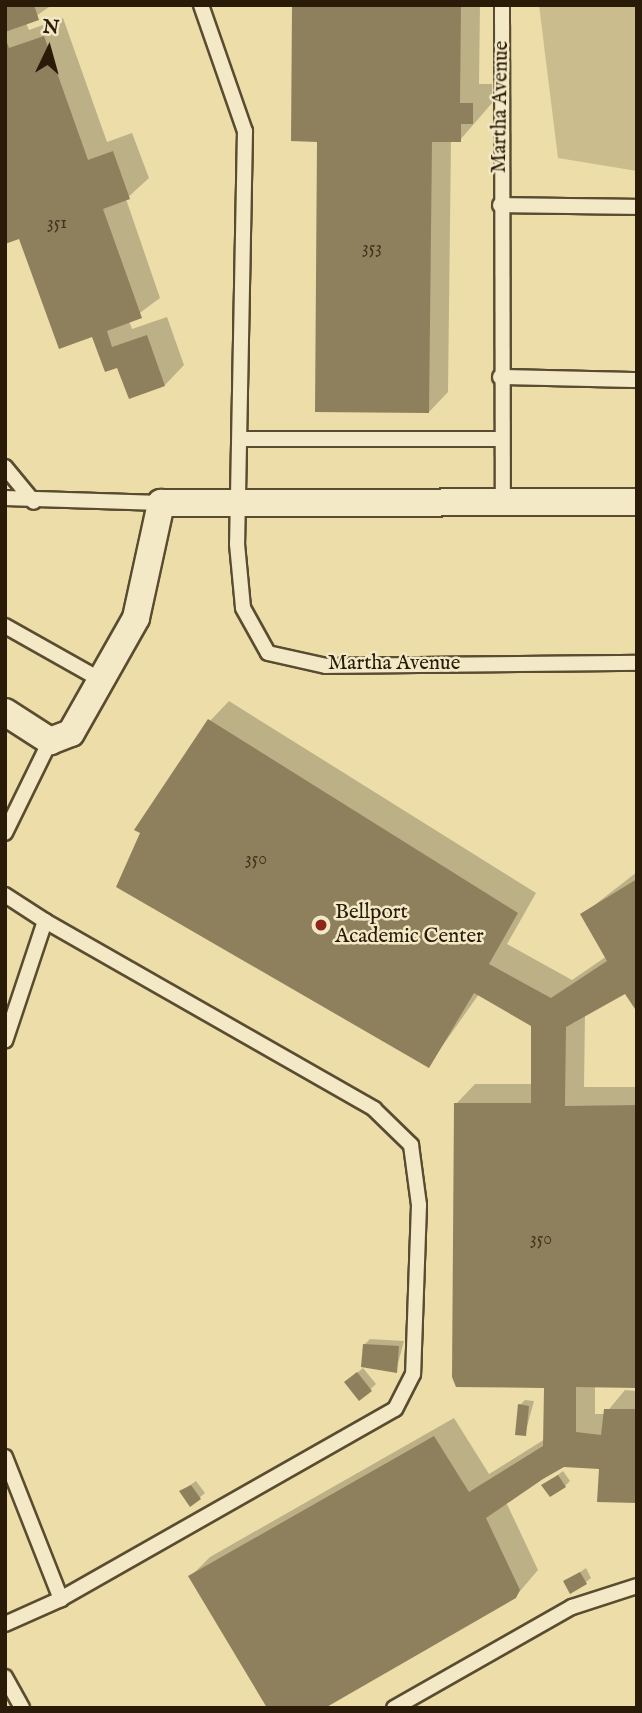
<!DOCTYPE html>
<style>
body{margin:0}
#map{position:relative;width:642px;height:1713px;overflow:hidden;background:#ecdda9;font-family:"IM FELL English",serif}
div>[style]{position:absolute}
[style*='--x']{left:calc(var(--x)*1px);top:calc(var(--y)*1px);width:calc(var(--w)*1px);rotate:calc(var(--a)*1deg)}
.green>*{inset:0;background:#cbbc8e}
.shadow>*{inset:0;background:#0003}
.building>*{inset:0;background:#8e805c}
.roads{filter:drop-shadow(2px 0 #5a4c30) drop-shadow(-2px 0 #5a4c30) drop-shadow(0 2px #5a4c30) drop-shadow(0 -2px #5a4c30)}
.lane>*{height:14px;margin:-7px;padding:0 7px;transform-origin:7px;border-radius:7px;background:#f3e9c7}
.street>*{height:26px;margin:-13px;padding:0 13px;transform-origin:13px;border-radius:13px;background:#f3e9c7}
.dots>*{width:19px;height:19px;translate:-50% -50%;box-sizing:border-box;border:4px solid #f3e9c7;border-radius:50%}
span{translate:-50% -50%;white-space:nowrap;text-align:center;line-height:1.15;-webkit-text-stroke:5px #f3e9c7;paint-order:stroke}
.number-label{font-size:18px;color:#42341d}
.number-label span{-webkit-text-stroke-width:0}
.street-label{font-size:21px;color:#291b08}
.poi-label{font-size:21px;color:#291b08}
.left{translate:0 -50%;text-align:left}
.frame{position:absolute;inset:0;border:7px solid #291b08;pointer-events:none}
.north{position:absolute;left:14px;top:14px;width:70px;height:70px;-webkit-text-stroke:5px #f3e9c7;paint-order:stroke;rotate:5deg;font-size:19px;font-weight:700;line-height:28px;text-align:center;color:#291b08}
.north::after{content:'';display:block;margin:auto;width:24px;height:32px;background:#291b08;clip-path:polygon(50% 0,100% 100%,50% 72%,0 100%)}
</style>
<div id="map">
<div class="green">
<div style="clip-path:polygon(539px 5px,637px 5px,637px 171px,558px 158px)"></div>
</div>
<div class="shadow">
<div style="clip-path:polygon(5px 5px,52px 5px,26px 23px,29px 30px,63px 18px,107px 142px,132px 133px,149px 178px,126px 199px,160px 298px,129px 321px,132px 329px,167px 317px,184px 365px,165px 385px,119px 365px,21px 237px,5px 242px)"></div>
<div style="clip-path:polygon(294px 5px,480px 5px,479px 84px,492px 84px,492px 103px,460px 140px,451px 140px,448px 392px,429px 412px,319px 140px)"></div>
<div style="clip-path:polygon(229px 701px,536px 893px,507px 944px,572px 980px,607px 956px,583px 914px,637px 872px,637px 1009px,626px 991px,585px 1015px,584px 1087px,637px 1087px,637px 1385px,595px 1385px,595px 1414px,605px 1414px,625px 1390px,637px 1391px,637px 1502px,600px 1467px,564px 1465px,506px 1502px,538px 1570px,515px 1597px,191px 1576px,210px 1557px,454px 1418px,489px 1474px,545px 1439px,545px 1386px,456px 1104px,475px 1084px,533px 1084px,533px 1025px,479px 994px,429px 1065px,210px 721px)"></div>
<div style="clip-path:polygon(370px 1339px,404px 1341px,396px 1371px,365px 1344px)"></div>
<div style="clip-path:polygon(363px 1368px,376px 1384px,360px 1399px,351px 1378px)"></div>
<div style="clip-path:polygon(525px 1400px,534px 1401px,525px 1434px,520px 1405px)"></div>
<div style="clip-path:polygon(563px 1471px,570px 1481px,565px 1486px,544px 1485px)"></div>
<div style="clip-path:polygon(196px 1481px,205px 1493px,191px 1505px,182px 1491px)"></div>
<div style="clip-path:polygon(586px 1568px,591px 1578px,586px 1582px,566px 1582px)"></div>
</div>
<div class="building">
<div style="clip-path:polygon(5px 5px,34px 5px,39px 20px,5px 32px)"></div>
<div style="clip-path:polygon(292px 5px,461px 5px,460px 103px,473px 103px,473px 124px,461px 124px,461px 142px,432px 142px,429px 413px,315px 412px,317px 142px,291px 141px)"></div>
<div style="clip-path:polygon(44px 36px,88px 160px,113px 151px,130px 199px,103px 209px,142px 318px,107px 331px,112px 347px,147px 335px,165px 386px,129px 399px,117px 368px,105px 372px,92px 337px,59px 349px,19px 239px,5px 244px,5px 37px,9px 48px)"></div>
<div style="clip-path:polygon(208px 719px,518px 913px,489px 964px,551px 998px,607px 961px,580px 914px,637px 879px,637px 1012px,625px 994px,566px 1027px,565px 1106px,637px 1105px,636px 1388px,576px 1387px,576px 1432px,601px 1435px,604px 1409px,637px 1409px,637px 1503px,597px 1502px,599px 1469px,564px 1467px,543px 1479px,486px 1518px,520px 1590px,516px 1598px,325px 1708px,267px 1708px,188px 1576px,434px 1436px,469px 1492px,543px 1446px,544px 1388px,456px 1387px,452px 1377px,454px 1103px,531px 1103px,531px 1026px,474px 993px,429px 1068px,116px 887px,140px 833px,134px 830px)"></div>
<div style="clip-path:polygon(363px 1344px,399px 1346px,397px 1373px,361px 1367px)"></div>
<div style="clip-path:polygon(357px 1372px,372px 1391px,359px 1401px,344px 1382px)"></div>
<div style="clip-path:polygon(518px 1404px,529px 1406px,526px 1436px,515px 1435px)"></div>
<div style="clip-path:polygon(558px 1475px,566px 1487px,550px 1497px,541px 1485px)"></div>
<div style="clip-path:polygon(191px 1485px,201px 1499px,190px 1507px,179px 1491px)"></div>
<div style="clip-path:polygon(580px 1572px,587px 1584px,570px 1594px,563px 1581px)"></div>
</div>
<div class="roads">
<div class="lane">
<div style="--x:201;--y:5;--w:133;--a:70.8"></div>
<div style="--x:245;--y:131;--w:413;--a:91.1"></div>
<div style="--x:237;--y:544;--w:64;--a:84.6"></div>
<div style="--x:243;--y:608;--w:51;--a:60.9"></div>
<div style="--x:268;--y:653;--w:59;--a:12.6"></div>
<div style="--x:326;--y:666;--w:311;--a:-0.6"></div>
<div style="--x:502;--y:5;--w:498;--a:89.9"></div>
<div style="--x:500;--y:205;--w:137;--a:0.8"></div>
<div style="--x:500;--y:377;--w:137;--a:1.3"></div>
<div style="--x:242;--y:439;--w:259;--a:0"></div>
<div style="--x:5;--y:467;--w:45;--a:50.4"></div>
<div style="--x:5;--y:498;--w:156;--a:1.8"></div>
<div style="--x:5;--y:626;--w:110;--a:29.4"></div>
<div style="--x:5;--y:833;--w:102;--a:-63.9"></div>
<div style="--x:5;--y:895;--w:48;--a:33"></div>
<div style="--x:45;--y:921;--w:126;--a:108.4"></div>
<div style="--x:45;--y:921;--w:379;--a:29.7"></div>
<div style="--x:374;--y:1109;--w:52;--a:44.2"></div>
<div style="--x:411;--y:1145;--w:61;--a:82.4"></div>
<div style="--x:419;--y:1205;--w:169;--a:92"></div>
<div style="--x:413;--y:1374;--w:39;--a:117"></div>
<div style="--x:395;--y:1409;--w:384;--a:150.4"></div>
<div style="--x:5;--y:1457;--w:153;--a:68.5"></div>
<div style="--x:61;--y:1599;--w:61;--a:155.9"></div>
<div style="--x:5;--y:1677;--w:35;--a:61"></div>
<div style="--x:394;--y:1708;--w:205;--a:-29.6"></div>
<div style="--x:572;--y:1607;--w:68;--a:-17.9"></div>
</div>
<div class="street">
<div style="--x:5;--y:712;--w:54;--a:32.8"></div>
<div style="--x:50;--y:741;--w:22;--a:-21"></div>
<div style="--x:71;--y:733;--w:132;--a:-60.5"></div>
<div style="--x:136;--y:618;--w:118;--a:-77.7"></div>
<div style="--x:161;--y:503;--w:476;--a:-0.1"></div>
</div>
</div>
<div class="dots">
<div style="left:321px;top:925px;background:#8f2418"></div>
</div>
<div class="number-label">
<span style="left:57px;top:224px">351</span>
<span style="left:372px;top:249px">353</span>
<span style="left:256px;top:860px">350</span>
<span style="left:541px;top:1240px">350</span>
</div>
<div class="street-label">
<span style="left:501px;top:107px;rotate:-89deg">Martha Avenue</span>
<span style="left:394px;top:664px">Martha Avenue</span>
</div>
<div class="poi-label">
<span class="left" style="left:335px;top:925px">Bellport<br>Academic Center</span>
</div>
<div class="frame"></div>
<div class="north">N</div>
</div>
